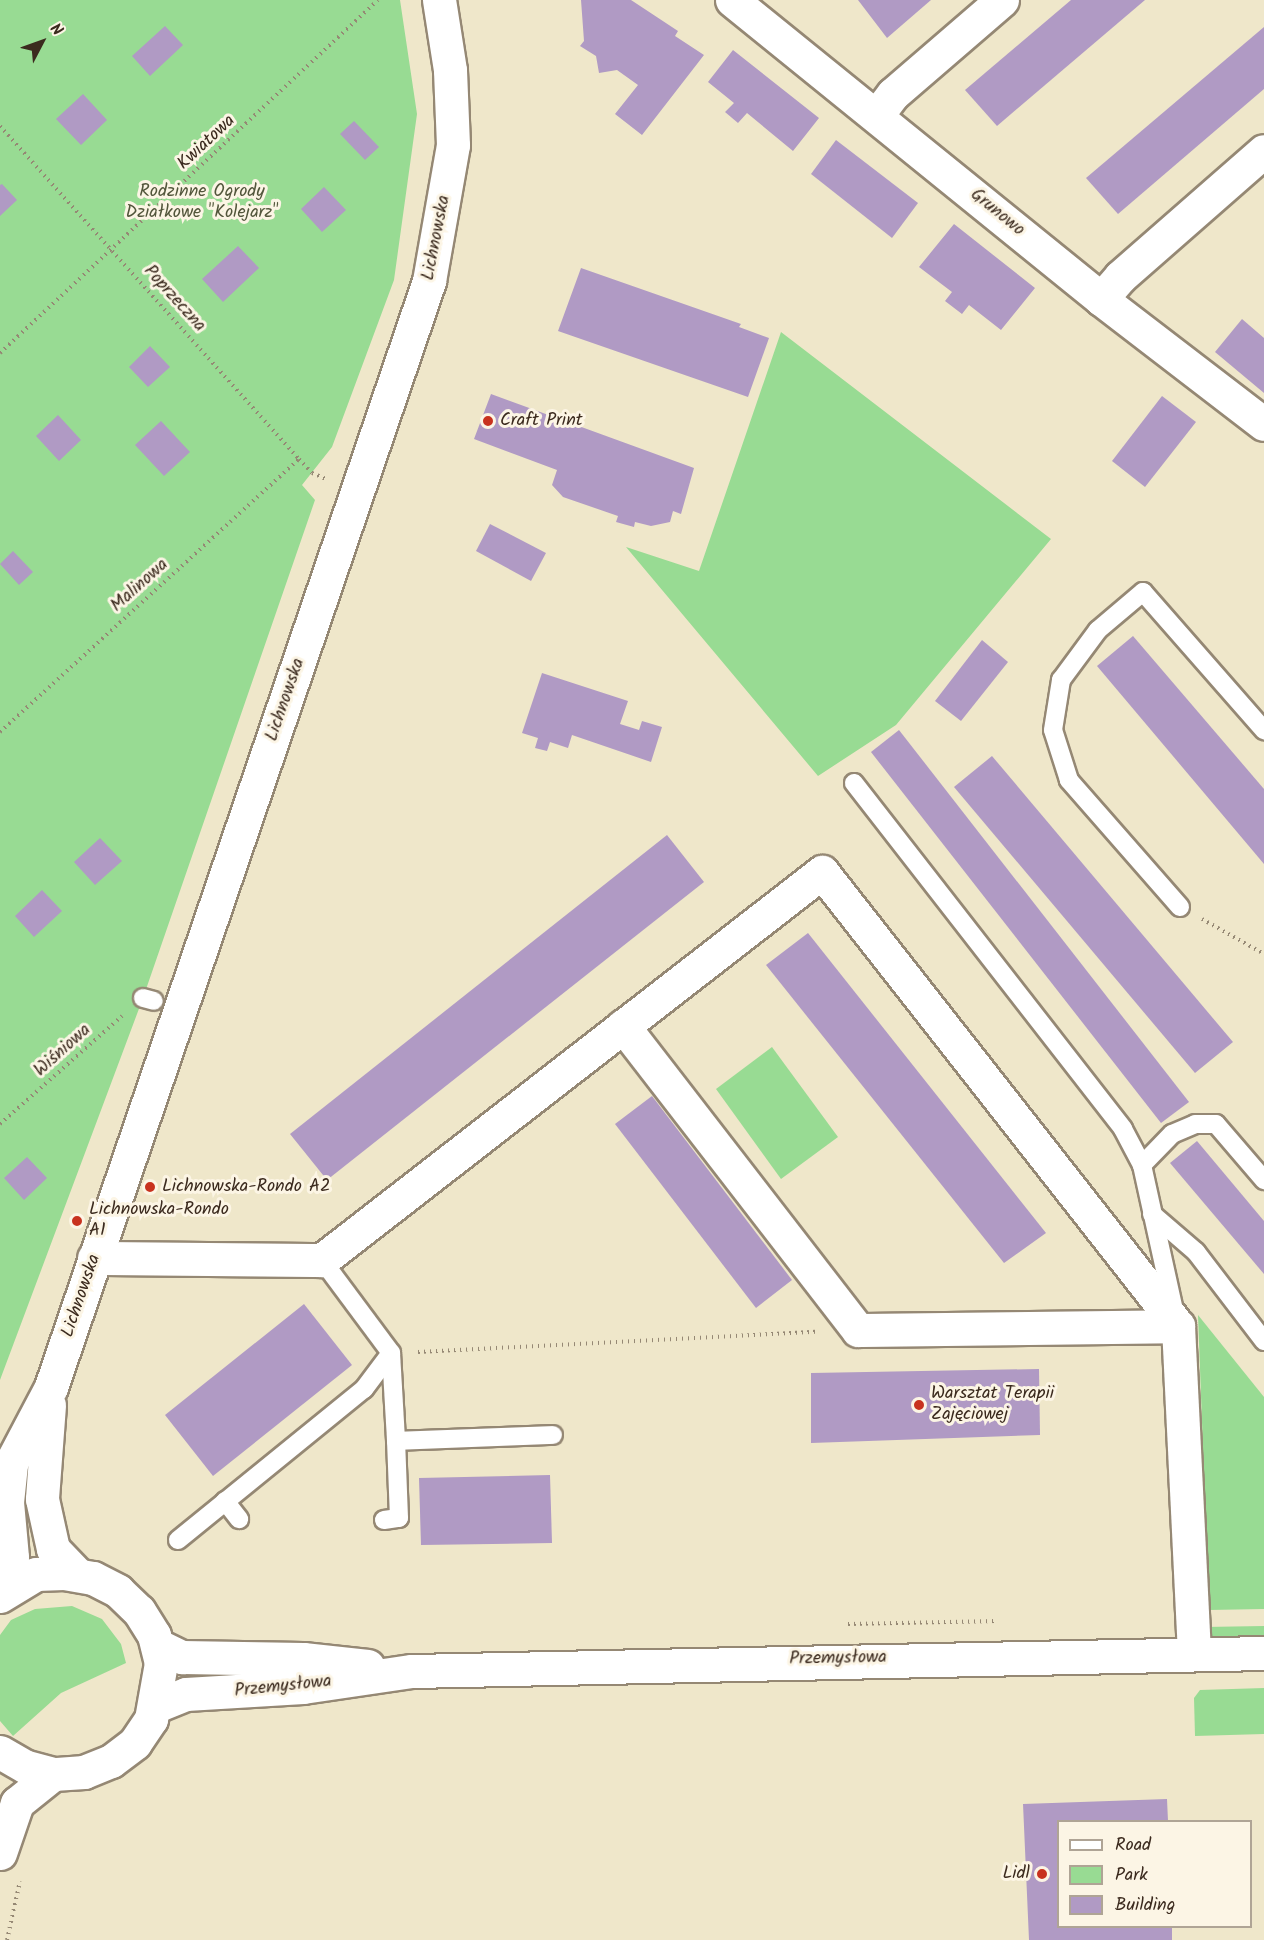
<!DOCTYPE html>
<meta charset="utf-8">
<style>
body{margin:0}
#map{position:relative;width:1264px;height:1940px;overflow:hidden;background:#efe7ca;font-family:Kalam,sans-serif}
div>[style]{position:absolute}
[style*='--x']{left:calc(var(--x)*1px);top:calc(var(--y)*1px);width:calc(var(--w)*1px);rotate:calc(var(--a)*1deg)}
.green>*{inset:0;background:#98db93}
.building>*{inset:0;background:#b09ac4}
.path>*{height:4px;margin-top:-2px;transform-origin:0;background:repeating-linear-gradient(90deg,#958874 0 1.5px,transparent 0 6px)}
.roads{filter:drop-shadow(2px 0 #958874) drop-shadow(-2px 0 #958874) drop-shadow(0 2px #958874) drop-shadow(0 -2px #958874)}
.service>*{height:18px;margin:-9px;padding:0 9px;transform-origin:9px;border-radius:9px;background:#fff}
.minor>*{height:33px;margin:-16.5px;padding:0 16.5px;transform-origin:16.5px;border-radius:16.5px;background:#fff}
.tertiary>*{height:33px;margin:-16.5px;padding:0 16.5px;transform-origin:16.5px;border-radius:16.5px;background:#fff}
.dots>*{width:16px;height:16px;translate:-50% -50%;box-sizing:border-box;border:3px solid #fcf5e5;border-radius:50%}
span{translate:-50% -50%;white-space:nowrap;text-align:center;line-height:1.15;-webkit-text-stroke:6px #fcf5e5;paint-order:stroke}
.street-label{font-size:18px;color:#3b2a1e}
.park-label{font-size:18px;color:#52563b}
.poi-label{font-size:18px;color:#3b2a1e}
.left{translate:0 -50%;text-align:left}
.right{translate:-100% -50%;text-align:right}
.legend{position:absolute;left:1057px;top:1820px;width:195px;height:108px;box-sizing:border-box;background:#fcf5e5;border:2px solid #afa495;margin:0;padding:8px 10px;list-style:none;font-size:18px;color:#3b2a1e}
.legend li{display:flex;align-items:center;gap:12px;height:30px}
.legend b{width:30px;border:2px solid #afa495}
.north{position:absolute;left:12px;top:12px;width:60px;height:60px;-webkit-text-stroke:4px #fcf5e5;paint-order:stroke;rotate:49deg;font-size:16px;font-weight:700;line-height:24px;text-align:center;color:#3b2a1e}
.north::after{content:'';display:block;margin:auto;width:21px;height:27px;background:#3b2a1e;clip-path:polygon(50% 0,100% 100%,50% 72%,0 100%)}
</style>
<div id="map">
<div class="green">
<div style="clip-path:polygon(0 0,400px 0,417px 114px,394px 280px,332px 447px,302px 485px,315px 500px,143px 998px,0 1380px)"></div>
<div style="clip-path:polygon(781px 332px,1051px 539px,896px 725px,818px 776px,626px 547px,699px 571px)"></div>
<div style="clip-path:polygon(772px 1047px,838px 1137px,781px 1179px,716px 1089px)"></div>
<div style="clip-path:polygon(1198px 1315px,1264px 1397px,1264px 1609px,1209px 1610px)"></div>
<div style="clip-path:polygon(72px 1606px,102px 1619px,121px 1644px,126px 1663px,61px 1693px,13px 1736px,0 1721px,0 1635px,11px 1620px,35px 1609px)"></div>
<div style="clip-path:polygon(1264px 1626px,1264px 1637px,1214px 1638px,1204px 1627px)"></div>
<div style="clip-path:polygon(1264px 1688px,1264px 1734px,1195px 1736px,1194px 1698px,1200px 1690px)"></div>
</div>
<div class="building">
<div style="clip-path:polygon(581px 0,631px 0,678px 31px,675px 36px,704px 55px,642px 135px,615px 114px,638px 85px,617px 70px,599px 73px,596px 56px,580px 46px,584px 41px)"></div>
<div style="clip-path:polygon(858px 0,931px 0,887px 38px)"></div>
<div style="clip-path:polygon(1071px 0,1145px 0,997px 126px,965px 90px)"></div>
<div style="clip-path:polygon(165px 26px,183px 45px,150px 76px,132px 56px)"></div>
<div style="clip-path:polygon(1264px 27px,1264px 89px,1118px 214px,1086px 178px)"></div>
<div style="clip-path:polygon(733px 50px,819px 118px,793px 151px,747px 113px,738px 123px,725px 112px,734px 103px,708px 82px)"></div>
<div style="clip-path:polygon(83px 94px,107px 120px,81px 145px,56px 119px)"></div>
<div style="clip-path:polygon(354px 121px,379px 147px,365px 160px,340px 134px)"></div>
<div style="clip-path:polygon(836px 140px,918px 203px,892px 238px,811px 174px)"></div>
<div style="clip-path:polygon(2px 184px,17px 200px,0 216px,0 185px)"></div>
<div style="clip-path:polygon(324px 187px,346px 210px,322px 232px,301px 209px)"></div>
<div style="clip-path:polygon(954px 224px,1035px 288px,1001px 330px,969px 305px,962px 314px,945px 301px,952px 292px,919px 267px)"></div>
<div style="clip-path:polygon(238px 246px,259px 268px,223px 302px,202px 279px)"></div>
<div style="clip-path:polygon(581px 268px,741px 324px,739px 327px,769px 338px,748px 397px,558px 331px)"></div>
<div style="clip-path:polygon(1242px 319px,1264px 338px,1264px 393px,1215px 352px)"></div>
<div style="clip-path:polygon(150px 346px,170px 367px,148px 387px,129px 367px)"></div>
<div style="clip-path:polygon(491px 394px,694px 468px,681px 514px,673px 511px,670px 522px,651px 526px,635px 522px,634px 527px,616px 522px,618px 516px,563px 497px,552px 485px,557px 470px,474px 439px)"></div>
<div style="clip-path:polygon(1162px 396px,1196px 422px,1145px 487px,1112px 461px)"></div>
<div style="clip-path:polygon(58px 415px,81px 440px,59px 461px,36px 436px)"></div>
<div style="clip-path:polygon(161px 421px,190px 452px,164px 476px,135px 445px)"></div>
<div style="clip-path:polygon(490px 524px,546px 553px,531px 581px,476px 551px)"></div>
<div style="clip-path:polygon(13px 551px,33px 572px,19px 585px,0 564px)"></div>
<div style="clip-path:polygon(1133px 636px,1264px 789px,1264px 864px,1097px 666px)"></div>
<div style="clip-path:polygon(982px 640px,1008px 662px,961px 721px,935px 701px)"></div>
<div style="clip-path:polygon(542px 673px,628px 701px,620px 724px,639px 730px,642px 721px,662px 727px,651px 762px,572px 735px,568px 748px,550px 742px,547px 751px,535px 748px,538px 738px,522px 733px)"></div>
<div style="clip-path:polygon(899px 730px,1189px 1102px,1161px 1123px,871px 752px)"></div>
<div style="clip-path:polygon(992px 756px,1233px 1042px,1195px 1073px,954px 787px)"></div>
<div style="clip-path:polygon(667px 835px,704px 882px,327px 1180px,290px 1134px)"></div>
<div style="clip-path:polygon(100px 838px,122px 861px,95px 885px,74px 862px)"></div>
<div style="clip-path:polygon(42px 890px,62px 911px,34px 937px,15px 916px)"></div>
<div style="clip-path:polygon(808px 933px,1046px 1233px,1004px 1263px,766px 965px)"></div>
<div style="clip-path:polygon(652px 1096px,792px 1280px,756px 1308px,615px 1124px)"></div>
<div style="clip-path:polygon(1197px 1141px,1264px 1221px,1264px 1274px,1170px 1163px)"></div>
<div style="clip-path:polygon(27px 1157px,47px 1178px,24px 1200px,4px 1178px)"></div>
<div style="clip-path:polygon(304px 1304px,352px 1365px,213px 1476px,165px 1415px)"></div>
<div style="clip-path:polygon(1039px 1369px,1040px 1435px,811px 1443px,811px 1373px)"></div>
<div style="clip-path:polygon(550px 1475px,552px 1543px,421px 1545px,419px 1478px)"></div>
<div style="clip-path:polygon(1167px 1799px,1168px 1821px,1058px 1822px,1058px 1926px,1172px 1926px,1172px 1940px,1029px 1940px,1023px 1804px)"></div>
</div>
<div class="path">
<div style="--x:0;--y:126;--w:448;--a:48.1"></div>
<div style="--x:299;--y:459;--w:19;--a:47"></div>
<div style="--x:312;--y:473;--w:15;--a:23"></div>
<div style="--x:0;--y:353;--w:517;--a:-43.04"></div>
<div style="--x:0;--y:732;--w:405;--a:-42.4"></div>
<div style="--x:1202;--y:919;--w:71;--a:29.4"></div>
<div style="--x:0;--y:1124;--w:163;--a:-41.5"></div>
<div style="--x:418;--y:1352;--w:398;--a:-2.9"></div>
<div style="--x:848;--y:1624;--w:148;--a:-1.2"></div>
<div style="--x:7;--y:1940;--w:60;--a:-77.6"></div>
</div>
<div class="roads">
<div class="service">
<div style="--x:854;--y:783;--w:438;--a:52.1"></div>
<div style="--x:1123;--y:1129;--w:41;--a:62.2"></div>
<div style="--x:1142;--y:1165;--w:149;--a:77.6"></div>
<div style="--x:1180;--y:907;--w:169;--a:-131.2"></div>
<div style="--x:1069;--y:780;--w:52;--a:-107.7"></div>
<div style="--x:1053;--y:730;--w:51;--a:-80.9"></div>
<div style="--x:1061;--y:680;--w:62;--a:-53.5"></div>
<div style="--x:1098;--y:630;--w:59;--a:-40.2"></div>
<div style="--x:1143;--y:592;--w:184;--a:48.8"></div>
<div style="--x:143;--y:998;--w:11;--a:15"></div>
<div style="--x:1142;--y:1165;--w:43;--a:-45.9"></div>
<div style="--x:1172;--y:1134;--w:25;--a:-23"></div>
<div style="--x:1195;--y:1124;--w:21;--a:0"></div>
<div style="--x:1216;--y:1124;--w:74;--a:49.4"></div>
<div style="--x:1152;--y:1214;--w:58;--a:40.8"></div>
<div style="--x:1196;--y:1252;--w:112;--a:52.6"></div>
<div style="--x:391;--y:1353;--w:88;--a:86.7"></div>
<div style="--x:396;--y:1441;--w:157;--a:-2.2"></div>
<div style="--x:225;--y:1501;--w:23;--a:52"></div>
<div style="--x:384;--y:1520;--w:15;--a:-8"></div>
<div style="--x:399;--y:1518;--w:77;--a:-92.2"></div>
<div style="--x:178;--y:1540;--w:240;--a:-39.1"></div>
<div style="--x:364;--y:1389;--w:45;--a:-53.1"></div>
<div style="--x:391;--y:1353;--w:116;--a:-126.6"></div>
</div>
<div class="minor">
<div style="--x:732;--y:0;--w:475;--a:39"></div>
<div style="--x:1101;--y:299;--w:205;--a:37.5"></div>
<div style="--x:877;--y:115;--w:26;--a:-53"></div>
<div style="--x:893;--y:94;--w:144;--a:-40.8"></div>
<div style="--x:1101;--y:299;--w:29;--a:-49"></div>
<div style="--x:1120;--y:277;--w:191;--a:-41.2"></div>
<div style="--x:623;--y:1026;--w:384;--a:52.3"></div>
<div style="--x:858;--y:1330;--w:320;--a:-0.7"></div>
<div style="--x:94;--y:1258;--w:228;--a:0.5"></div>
<div style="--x:322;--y:1260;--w:633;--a:-37.81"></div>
<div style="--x:822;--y:872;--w:577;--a:51.9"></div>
<div style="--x:1178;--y:1326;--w:328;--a:87.2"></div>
</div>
<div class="tertiary">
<div style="--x:49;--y:1405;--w:94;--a:94.3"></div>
<div style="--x:42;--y:1499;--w:51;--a:77.6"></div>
<div style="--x:53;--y:1549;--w:36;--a:46"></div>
<div style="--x:8;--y:1589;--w:32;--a:-83"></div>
<div style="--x:12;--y:1557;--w:55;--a:-95.2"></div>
<div style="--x:7;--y:1502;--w:39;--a:-84"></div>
<div style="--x:11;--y:1463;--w:86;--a:-62.2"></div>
<div style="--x:51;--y:1387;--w:1169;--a:-71.13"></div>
<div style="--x:429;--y:281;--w:138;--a:-80"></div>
<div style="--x:453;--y:145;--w:75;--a:-92.3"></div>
<div style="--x:450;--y:70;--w:71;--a:-98.9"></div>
<div style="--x:0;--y:1596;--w:42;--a:-31.4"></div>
<div style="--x:36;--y:1574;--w:28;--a:-2"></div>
<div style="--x:64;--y:1573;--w:29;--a:10"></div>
<div style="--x:93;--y:1578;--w:28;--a:27"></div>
<div style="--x:118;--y:1591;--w:29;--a:44"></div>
<div style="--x:139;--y:1611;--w:28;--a:58"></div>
<div style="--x:154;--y:1635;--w:29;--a:76"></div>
<div style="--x:161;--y:1663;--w:57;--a:100.1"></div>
<div style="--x:151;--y:1719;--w:29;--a:124"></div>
<div style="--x:135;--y:1743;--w:30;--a:143"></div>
<div style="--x:111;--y:1761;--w:29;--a:158"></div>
<div style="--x:84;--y:1772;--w:31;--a:176"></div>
<div style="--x:53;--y:1774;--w:28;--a:-165"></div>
<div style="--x:26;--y:1767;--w:30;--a:-150"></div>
<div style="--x:157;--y:1645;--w:28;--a:26"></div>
<div style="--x:182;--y:1657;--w:121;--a:0.9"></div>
<div style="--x:303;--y:1659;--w:65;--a:6.1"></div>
<div style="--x:156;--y:1706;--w:32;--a:-22"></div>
<div style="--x:186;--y:1694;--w:117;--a:-3.4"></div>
<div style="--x:303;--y:1687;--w:110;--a:-8.4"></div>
<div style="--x:412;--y:1671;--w:852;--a:-1.21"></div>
<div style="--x:0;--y:1853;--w:53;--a:-71.2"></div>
<div style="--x:17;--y:1803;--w:46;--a:-38.9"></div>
</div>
</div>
<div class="dots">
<div style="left:488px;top:421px;background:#c8321e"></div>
<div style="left:150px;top:1187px;background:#c8321e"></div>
<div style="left:77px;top:1221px;background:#c8321e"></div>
<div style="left:919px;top:1405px;background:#c8321e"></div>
<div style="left:1042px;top:1874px;background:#c8321e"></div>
</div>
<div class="street-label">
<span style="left:207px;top:143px;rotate:-43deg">Kwiatowa</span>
<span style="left:997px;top:213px;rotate:39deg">Grunowo</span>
<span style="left:437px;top:238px;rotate:-79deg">Lichnowska</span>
<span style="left:174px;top:299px;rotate:48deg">Poprzeczna</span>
<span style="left:140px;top:586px;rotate:-42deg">Malinowa</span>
<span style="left:286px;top:700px;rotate:-71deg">Lichnowska</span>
<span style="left:63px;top:1051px;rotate:-42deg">Wiśniowa</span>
<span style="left:82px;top:1296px;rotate:-71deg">Lichnowska</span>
<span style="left:838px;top:1659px;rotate:-1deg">Przemysłowa</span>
<span style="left:283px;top:1687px;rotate:-6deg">Przemysłowa</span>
</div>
<div class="park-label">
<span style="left:202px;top:203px">Rodzinne Ogrody<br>Działkowe "Kolejarz"</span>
</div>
<div class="poi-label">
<span class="left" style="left:500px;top:421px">Craft Print</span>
<span class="left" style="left:162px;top:1187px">Lichnowska-Rondo A2</span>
<span class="left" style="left:89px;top:1221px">Lichnowska-Rondo<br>A1</span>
<span class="left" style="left:931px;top:1405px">Warsztat Terapii<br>Zajęciowej</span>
<span class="right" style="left:1030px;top:1874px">Lidl</span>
</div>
<ul class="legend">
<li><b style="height:8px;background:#fff"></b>Road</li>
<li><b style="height:16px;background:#98db93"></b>Park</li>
<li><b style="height:16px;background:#b09ac4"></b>Building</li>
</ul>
<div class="north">N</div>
</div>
